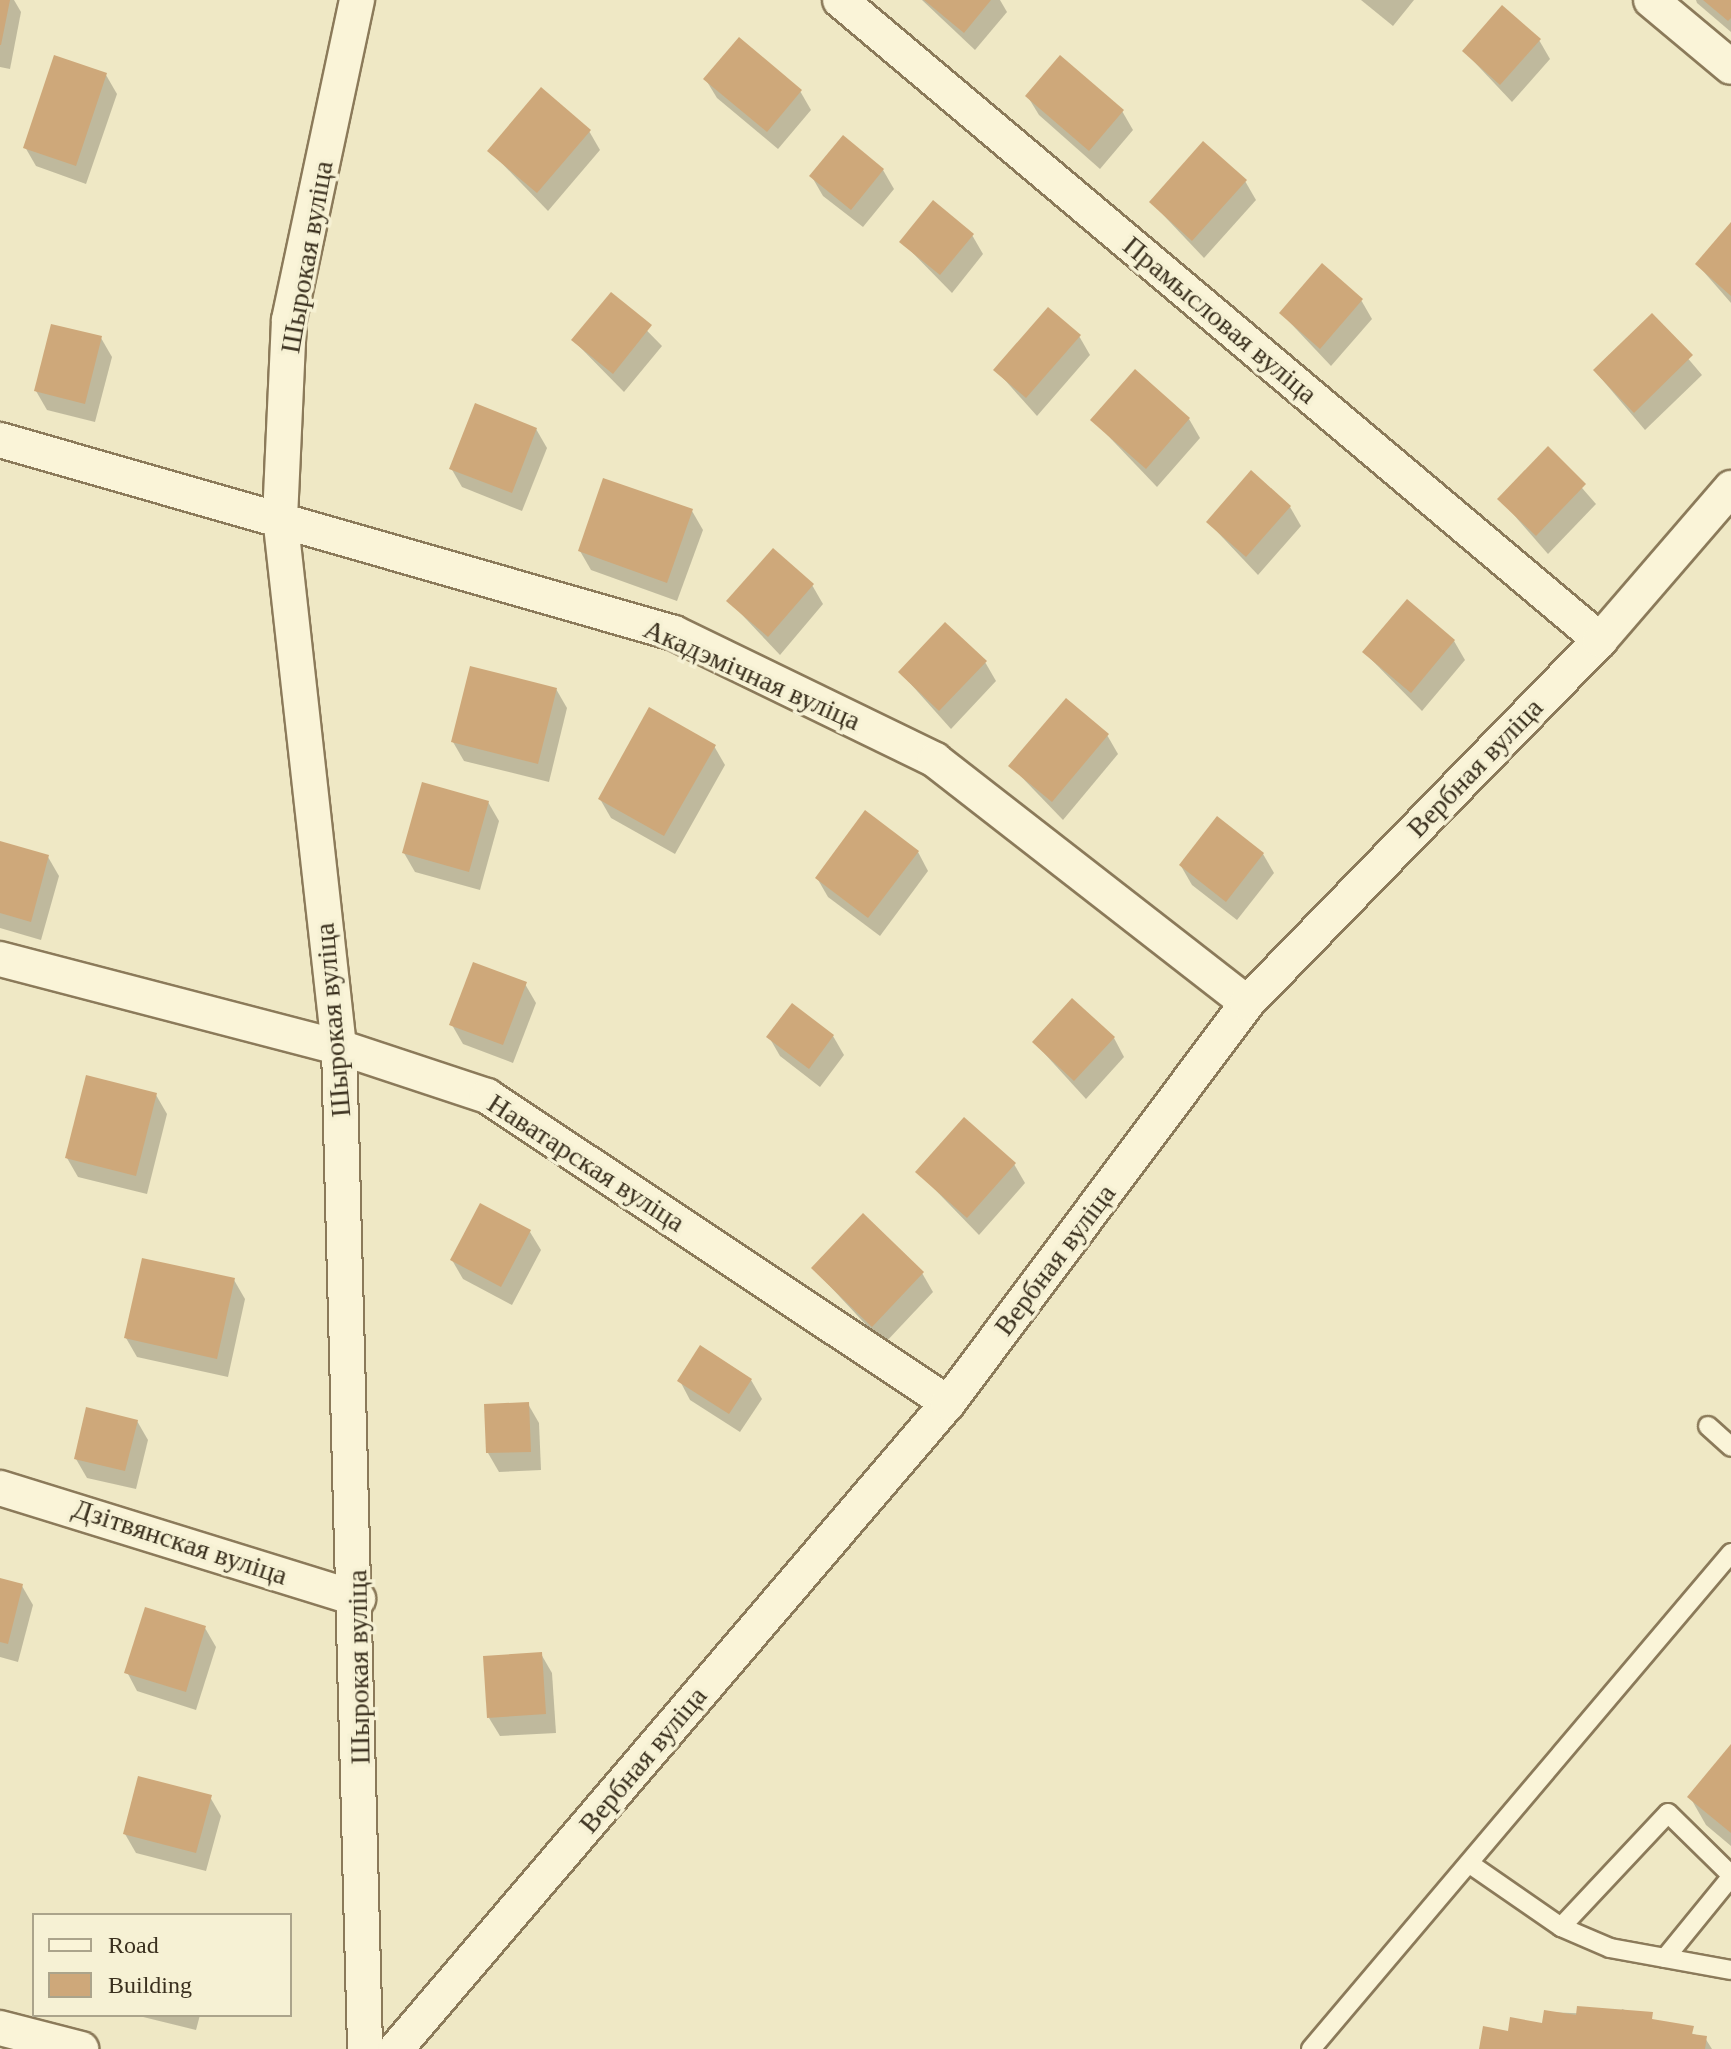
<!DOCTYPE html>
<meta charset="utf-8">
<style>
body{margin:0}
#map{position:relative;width:1731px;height:2049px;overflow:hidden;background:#efe8c5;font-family:Georgia,serif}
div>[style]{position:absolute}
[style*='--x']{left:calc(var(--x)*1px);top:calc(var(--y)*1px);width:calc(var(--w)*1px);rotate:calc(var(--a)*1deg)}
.shadow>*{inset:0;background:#0003}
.building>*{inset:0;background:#cea87a}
.roads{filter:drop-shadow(2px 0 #8b7a5a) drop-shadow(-2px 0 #8b7a5a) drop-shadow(0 2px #8b7a5a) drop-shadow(0 -2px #8b7a5a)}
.service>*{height:18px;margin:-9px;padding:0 9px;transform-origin:9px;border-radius:9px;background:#faf4d8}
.minor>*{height:34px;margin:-17px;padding:0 17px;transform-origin:17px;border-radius:17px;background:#faf4d8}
span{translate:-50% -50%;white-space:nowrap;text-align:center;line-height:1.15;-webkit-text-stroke:7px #f6f1d4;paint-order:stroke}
.street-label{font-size:28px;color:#3a301e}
.legend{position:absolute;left:32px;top:1913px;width:260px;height:104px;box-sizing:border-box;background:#f6f1d4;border:2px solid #aba48b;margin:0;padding:10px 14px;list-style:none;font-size:24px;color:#3a301e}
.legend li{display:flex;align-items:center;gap:16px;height:40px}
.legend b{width:40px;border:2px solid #aba48b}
</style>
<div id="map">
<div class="shadow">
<div style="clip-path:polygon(0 0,14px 0,21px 12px,10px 69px,0 67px)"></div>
<div style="clip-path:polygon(922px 0,1000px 0,1007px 12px,975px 50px)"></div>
<div style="clip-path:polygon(1361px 0,1414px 0,1393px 26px)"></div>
<div style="clip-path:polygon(1696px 0,1731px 0,1731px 32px,1697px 3px)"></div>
<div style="clip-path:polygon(1539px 40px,1550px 59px,1512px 102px,1464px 51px)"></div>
<div style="clip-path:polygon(106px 75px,117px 94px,86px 184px,36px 166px,25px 147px)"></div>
<div style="clip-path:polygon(706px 80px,800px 91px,811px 110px,778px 149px,717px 98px)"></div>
<div style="clip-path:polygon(1028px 97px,1122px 111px,1133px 130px,1100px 169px,1039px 115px)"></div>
<div style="clip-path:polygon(589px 131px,600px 150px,548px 211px,490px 151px)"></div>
<div style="clip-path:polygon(883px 170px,894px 189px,863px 227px,823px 196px,812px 177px)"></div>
<div style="clip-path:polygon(1245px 181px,1256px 200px,1204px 258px,1151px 202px)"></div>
<div style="clip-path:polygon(1731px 225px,1731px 303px,1697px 264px)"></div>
<div style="clip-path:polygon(972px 235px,983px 254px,952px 293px,902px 242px)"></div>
<div style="clip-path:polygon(612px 295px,662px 346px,624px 392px,573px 340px)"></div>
<div style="clip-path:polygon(1361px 300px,1372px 319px,1331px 366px,1281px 313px)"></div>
<div style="clip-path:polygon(1652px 316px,1702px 375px,1645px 430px,1595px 371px)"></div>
<div style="clip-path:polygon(1079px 336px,1090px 355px,1037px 416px,996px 370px)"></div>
<div style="clip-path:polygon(101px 338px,112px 357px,95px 422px,47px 410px,36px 391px)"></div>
<div style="clip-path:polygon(1189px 419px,1200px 438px,1157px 487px,1093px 420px)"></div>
<div style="clip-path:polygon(536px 429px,547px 448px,522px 511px,462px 487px,451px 468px)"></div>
<div style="clip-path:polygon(1548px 449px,1596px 504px,1548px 554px,1500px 499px)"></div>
<div style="clip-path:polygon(1290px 507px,1301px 526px,1258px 575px,1208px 522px)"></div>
<div style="clip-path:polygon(692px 511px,703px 530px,677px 601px,591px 570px,580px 551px)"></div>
<div style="clip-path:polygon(812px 585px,823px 604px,780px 655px,729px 601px)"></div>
<div style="clip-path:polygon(1454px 641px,1465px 660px,1422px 711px,1364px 652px)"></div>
<div style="clip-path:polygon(985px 662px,996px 681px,951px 729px,901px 673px)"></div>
<div style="clip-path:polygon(556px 689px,567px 708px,549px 782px,464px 761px,453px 742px)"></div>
<div style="clip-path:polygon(1107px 735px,1118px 754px,1063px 820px,1011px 766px)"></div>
<div style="clip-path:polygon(714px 746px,725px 765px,675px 854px,611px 818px,600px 799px)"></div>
<div style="clip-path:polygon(488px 802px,499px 821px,480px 890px,415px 872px,404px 853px)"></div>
<div style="clip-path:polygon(0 843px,48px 857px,59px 876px,41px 940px,0 928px)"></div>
<div style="clip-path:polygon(918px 852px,928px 871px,880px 936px,828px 897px,817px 878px)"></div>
<div style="clip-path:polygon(1263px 854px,1274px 873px,1237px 920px,1192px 885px,1181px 866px)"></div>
<div style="clip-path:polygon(525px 984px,536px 1003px,513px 1063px,463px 1044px,452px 1025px)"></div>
<div style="clip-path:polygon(833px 1036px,844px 1055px,820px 1087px,780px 1056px,769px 1037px)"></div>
<div style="clip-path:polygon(1114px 1038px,1124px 1057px,1086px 1099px,1034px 1042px)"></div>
<div style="clip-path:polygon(156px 1095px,167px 1114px,147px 1194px,78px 1177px,67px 1158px)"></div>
<div style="clip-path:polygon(1014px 1164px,1025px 1183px,979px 1235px,918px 1172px)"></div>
<div style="clip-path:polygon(530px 1232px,541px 1250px,512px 1305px,463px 1279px,452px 1260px)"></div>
<div style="clip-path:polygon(813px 1268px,922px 1273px,933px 1292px,884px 1344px)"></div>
<div style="clip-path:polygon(234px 1280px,245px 1299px,228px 1377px,137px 1357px,126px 1338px)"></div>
<div style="clip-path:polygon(751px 1380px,762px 1399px,740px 1432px,690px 1400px,680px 1381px)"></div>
<div style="clip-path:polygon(528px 1404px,539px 1423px,541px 1470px,499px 1472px,488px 1453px)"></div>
<div style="clip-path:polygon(137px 1421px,148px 1440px,136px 1489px,87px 1478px,76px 1459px)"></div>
<div style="clip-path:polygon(0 1580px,22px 1586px,33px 1605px,18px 1662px,0 1657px)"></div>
<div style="clip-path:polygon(205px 1628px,216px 1647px,196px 1710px,137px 1691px,127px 1672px)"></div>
<div style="clip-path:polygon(541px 1654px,552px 1673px,556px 1733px,500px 1736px,489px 1718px)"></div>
<div style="clip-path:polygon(1731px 1747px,1731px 1846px,1706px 1825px,1690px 1797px)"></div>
<div style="clip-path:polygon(210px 1797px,221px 1816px,206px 1871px,136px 1853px,125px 1834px)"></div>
<div style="clip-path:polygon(1622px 2009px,1705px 2038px,1712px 2049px,1481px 2049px,1544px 2025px,1546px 2012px,1620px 2015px)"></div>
<div style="clip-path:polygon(135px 2015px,200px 2015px,196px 2030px)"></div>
</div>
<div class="building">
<div style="clip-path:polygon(0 0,10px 0,1px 45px,0 45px)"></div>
<div style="clip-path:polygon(924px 0,991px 0,964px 33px)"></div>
<div style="clip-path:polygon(1703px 0,1731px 0,1731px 18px,1728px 21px)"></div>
<div style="clip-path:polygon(1502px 5px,1541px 39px,1500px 85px,1462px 51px)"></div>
<div style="clip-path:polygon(739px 37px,802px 90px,767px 132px,703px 79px)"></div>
<div style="clip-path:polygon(54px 55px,107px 73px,76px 166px,23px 148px)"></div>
<div style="clip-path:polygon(1060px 55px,1124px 110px,1089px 151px,1025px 96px)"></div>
<div style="clip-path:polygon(541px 87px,591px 130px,537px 193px,487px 151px)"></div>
<div style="clip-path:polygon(843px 135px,884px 169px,851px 210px,809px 176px)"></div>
<div style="clip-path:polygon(1203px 141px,1247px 180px,1192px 241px,1149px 202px)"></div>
<div style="clip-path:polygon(933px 200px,974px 234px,940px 275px,899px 242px)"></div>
<div style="clip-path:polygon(1731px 222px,1731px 296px,1695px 264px)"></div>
<div style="clip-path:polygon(1322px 263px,1363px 299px,1320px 349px,1279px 313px)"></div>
<div style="clip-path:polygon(611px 292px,652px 325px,613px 374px,571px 340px)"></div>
<div style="clip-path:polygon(1048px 307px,1081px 335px,1026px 398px,993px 370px)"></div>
<div style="clip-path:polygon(1652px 313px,1693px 355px,1634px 413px,1593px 370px)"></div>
<div style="clip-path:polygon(51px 324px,102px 336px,85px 404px,34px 391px)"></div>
<div style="clip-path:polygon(1135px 369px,1190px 418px,1146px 469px,1090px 420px)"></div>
<div style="clip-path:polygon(475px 403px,537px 428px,512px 493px,449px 469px)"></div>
<div style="clip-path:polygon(1548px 446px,1586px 484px,1536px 536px,1497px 499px)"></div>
<div style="clip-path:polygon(1251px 470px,1291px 506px,1246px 557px,1206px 522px)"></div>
<div style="clip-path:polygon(603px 478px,693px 509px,667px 583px,578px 551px)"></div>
<div style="clip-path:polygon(773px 548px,814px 584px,768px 637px,726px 601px)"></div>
<div style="clip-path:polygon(1407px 599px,1455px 640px,1411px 693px,1362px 652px)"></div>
<div style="clip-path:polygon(945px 622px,987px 661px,939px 711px,898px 672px)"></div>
<div style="clip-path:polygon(470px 666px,557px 688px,538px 764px,451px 742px)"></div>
<div style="clip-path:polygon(1066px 698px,1109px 734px,1052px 802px,1008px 766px)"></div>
<div style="clip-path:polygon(649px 707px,716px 745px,664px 836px,598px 799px)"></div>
<div style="clip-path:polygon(422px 782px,489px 801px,469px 872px,402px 853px)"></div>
<div style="clip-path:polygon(865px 810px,919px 851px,868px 918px,815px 878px)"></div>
<div style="clip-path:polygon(1217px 816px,1264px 853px,1226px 902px,1179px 865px)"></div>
<div style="clip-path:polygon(0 841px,49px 855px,31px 922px,0 913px)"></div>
<div style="clip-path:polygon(473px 962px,527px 982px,503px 1045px,449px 1025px)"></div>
<div style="clip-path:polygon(1072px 998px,1115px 1037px,1074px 1081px,1032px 1042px)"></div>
<div style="clip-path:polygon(792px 1003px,834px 1035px,809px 1069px,766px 1037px)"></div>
<div style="clip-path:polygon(86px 1075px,157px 1093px,136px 1176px,65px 1158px)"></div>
<div style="clip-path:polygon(964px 1117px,1016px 1163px,967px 1218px,915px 1172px)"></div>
<div style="clip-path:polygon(480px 1203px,531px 1230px,501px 1287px,450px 1260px)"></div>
<div style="clip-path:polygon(863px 1213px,924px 1272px,872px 1327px,811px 1268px)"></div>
<div style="clip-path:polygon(142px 1258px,235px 1278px,217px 1359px,124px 1338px)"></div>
<div style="clip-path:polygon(700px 1345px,752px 1379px,729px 1414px,677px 1381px)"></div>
<div style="clip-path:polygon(529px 1402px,531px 1452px,486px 1453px,484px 1404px)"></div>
<div style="clip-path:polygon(86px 1407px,138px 1420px,125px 1471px,74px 1459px)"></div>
<div style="clip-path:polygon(0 1578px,23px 1584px,8px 1644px,0 1642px)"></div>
<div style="clip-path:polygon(145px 1607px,206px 1626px,186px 1692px,124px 1673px)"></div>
<div style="clip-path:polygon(542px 1652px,546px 1714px,487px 1718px,483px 1656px)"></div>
<div style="clip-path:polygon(1731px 1744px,1731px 1833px,1687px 1797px)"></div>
<div style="clip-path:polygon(138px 1776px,212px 1795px,196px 1853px,123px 1834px)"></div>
<div style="clip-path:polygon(1577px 2006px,1653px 2012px,1652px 2019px,1694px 2026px,1692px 2034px,1707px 2036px,1705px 2049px,1479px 2049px,1483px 2026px,1508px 2031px,1510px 2017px,1542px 2023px,1544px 2010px,1576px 2015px)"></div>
</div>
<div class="roads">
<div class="service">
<div style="--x:1708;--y:1426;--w:31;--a:42"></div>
<div style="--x:1470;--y:1864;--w:111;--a:34.7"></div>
<div style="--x:1561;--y:1927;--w:53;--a:23.2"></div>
<div style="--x:1610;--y:1948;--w:123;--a:10.3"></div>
<div style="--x:1561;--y:1927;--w:156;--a:-46.8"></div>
<div style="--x:1668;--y:1813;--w:88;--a:44.5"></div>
<div style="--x:1665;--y:1958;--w:104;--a:-50.8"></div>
<div style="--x:1311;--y:2049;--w:650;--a:-49.74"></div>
</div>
<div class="minor">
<div style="--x:357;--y:0;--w:327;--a:102"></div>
<div style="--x:289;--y:320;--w:196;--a:92.6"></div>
<div style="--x:280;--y:516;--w:534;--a:83.66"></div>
<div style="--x:339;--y:1047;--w:1002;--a:88.51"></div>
<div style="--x:840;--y:0;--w:994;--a:40.1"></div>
<div style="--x:1651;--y:0;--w:104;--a:39.9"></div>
<div style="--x:0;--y:440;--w:701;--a:15.98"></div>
<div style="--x:674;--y:633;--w:290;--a:25.9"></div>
<div style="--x:935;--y:760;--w:395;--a:37.9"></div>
<div style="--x:0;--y:959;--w:350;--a:14.6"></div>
<div style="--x:339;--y:1047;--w:156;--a:18.3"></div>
<div style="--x:487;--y:1096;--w:554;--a:33.66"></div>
<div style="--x:0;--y:1488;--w:375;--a:17.2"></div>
<div style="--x:0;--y:2028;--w:84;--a:14.5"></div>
<div style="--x:396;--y:2049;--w:850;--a:-49.49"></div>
<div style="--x:948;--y:1403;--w:499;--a:-53.2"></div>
<div style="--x:1247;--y:1003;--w:506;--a:-45.8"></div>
<div style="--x:1600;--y:640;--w:201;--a:-49.2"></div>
</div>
</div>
<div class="street-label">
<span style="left:307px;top:257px;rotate:-80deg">Шырокая вуліца</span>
<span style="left:1220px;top:320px;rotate:40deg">Прамысловая вуліца</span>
<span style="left:752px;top:675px;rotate:24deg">Акадэмічная вуліца</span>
<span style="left:1475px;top:768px;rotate:-46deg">Вербная вуліца</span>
<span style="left:333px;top:1020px;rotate:-95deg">Шырокая вуліца</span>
<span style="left:586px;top:1163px;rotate:33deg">Наватарская вуліца</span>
<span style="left:1055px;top:1260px;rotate:-53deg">Вербная вуліца</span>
<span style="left:180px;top:1542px;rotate:18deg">Дзітвянская вуліца</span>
<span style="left:359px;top:1667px;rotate:-91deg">Шырокая вуліца</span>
<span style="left:643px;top:1760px;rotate:-50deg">Вербная вуліца</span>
</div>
<ul class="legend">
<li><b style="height:10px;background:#faf4d8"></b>Road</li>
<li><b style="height:22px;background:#cea87a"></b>Building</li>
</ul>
</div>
